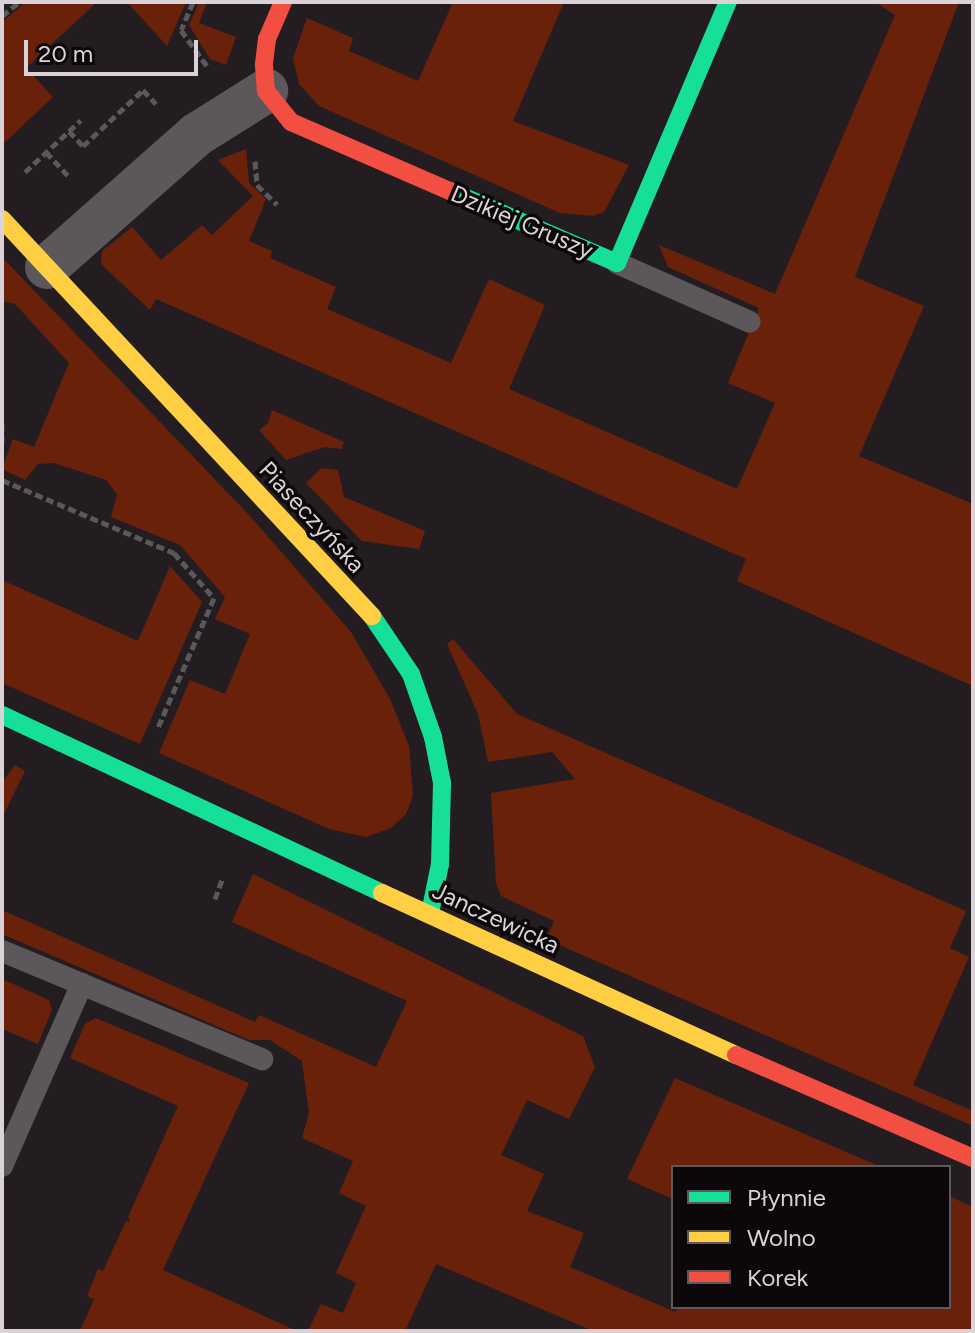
<!DOCTYPE html>
<meta charset="utf-8">
<style>
body{margin:0}
#map{position:relative;width:975px;height:1333px;overflow:hidden;background:#231d21;font-family:Figtree,sans-serif}
div>[style]{position:absolute}
[style*='--x']{left:calc(var(--x)*1px);top:calc(var(--y)*1px);width:calc(var(--w)*1px);rotate:calc(var(--a)*1deg)}
.green>*{inset:0;background:#6a210a}
.path>*{height:5px;margin-top:-2.5px;transform-origin:0;background:repeating-linear-gradient(90deg,#5b585a 0 8px,transparent 0 12px)}
.lane>*{height:22px;margin:-11px;padding:0 11px;transform-origin:11px;border-radius:11px;background:#5b575a}
.street>*{height:44px;margin:-22px;padding:0 22px;transform-origin:22px;border-radius:22px;background:#5b575a}
.fast>*{height:18px;margin:-9px;padding:0 9px;transform-origin:9px;border-radius:9px;background:#16e098}
.slow>*{height:18px;margin:-9px;padding:0 9px;transform-origin:9px;border-radius:9px;background:#ffcf43}
.jam>*{height:18px;margin:-9px;padding:0 9px;transform-origin:9px;border-radius:9px;background:#f24e42}
span{translate:-50% -50%;white-space:nowrap;text-align:center;line-height:1.15;-webkit-text-stroke:7px #0b070a;paint-order:stroke}
.street-label{font-size:24px;color:#dad2d7}
.frame{position:absolute;inset:0;border:4px solid #dad2d7;pointer-events:none}
.legend{position:absolute;left:671px;top:1165px;width:280px;height:144px;box-sizing:border-box;background:#0b070a;border:2px solid #5e585c;margin:0;padding:10px 14px;list-style:none;font-size:24px;color:#dad2d7}
.legend li{display:flex;align-items:center;gap:16px;height:40px}
.legend b{width:40px;border:2px solid #5e585c}
.scale{position:absolute;left:24px;top:40px;width:174px;height:36px;box-sizing:border-box;border:4px solid #dad2d7;border-top:0;padding-left:10px;font-size:24px;line-height:28px;white-space:nowrap;color:#dad2d7;-webkit-text-stroke:6px #0b070a;paint-order:stroke}
</style>
<div id="map">
<div class="green">
<div style="clip-path:polygon(26px 2px,97px 2px,26px 68px,53px 97px,2px 145px,2px 22px)"></div>
<div style="clip-path:polygon(127px 2px,186px 2px,167px 46px)"></div>
<div style="clip-path:polygon(199px 2px,207px 2px,199px 23px,236px 37px,226px 65px,210px 59px,189px 25px)"></div>
<div style="clip-path:polygon(453px 2px,564px 2px,513px 121px,629px 165px,604px 212px,593px 216px,560px 213px,319px 106px,299px 84px,293px 58px,307px 18px,353px 38px,349px 51px,418px 81px)"></div>
<div style="clip-path:polygon(875px 2px,959px 2px,855px 277px,924px 306px,859px 456px,973px 504px,973px 686px,737px 581px,746px 559px,156px 299px,150px 310px,101px 264px,102px 251px,132px 227px,161px 260px,202px 225px,212px 235px,253px 196px,218px 160px,246px 149px,249px 183px,266px 199px,249px 241px,272px 251px,270px 258px,336px 287px,327px 309px,451px 363px,489px 279px,545px 305px,509px 389px,737px 489px,775px 403px,728px 383px,759px 308px,668px 267px,659px 245px,775px 294px,895px 15px)"></div>
<div style="clip-path:polygon(2px 257px,250px 516px,351px 632px,390px 699px,409px 746px,413px 796px,406px 814px,391px 828px,366px 837px,329px 829px,159px 753px,190px 680px,225px 694px,250px 634px,215px 619px,225px 597px,180px 545px,111px 517px,117px 494px,106px 480px,54px 463px,38px 464px,25px 480px,2px 469px,13px 439px,34px 447px,69px 363px,15px 304px,2px 301px)"></div>
<div style="clip-path:polygon(272px 410px,344px 442px,342px 449px,324px 447px,286px 460px,259px 430px,268px 423px)"></div>
<div style="clip-path:polygon(321px 468px,338px 470px,344px 497px,425px 531px,419px 549px,362px 541px,306px 483px)"></div>
<div style="clip-path:polygon(170px 566px,202px 602px,140px 744px,2px 683px,2px 580px,138px 641px)"></div>
<div style="clip-path:polygon(453px 639px,517px 714px,966px 911px,950px 948px,969px 957px,913px 1085px,973px 1111px,973px 1126px,546px 939px,554px 921px,501px 896px,496px 883px,491px 793px,575px 779px,552px 752px,488px 762px,478px 714px,447px 644px)"></div>
<div style="clip-path:polygon(15px 765px,25px 771px,2px 818px,2px 782px)"></div>
<div style="clip-path:polygon(253px 874px,583px 1036px,595px 1067px,569px 1119px,527px 1100px,501px 1155px,544px 1174px,527px 1211px,584px 1233px,570px 1267px,675px 1312px,677px 1307px,949px 1307px,949px 1196px,973px 1207px,973px 1331px,593px 1331px,436px 1264px,405px 1331px,308px 1331px,321px 1304px,343px 1313px,356px 1283px,336px 1273px,366px 1206px,339px 1193px,353px 1161px,302px 1138px,309px 1113px,302px 1061px,270px 1040px,249px 1040px,2px 934px,2px 910px,255px 1022px,259px 1015px,376px 1067px,407px 1001px,232px 922px)"></div>
<div style="clip-path:polygon(2px 979px,49px 1000px,52px 1010px,38px 1044px,2px 1029px)"></div>
<div style="clip-path:polygon(96px 1018px,249px 1083px,163px 1270px,297px 1331px,80px 1331px,94px 1299px,87px 1296px,98px 1269px,103px 1271px,126px 1221px,130px 1223px,128px 1217px,178px 1106px,70px 1058px,85px 1024px)"></div>
<div style="clip-path:polygon(675px 1078px,881px 1167px,673px 1167px,673px 1199px,627px 1179px)"></div>
</div>
<div class="path">
<div style="--x:193;--y:2;--w:30;--a:113"></div>
<div style="--x:181;--y:30;--w:44;--a:54.2"></div>
<div style="--x:2;--y:16;--w:22;--a:-39"></div>
<div style="--x:69;--y:131;--w:21;--a:47"></div>
<div style="--x:83;--y:146;--w:82;--a:-43"></div>
<div style="--x:143;--y:90;--w:19;--a:47"></div>
<div style="--x:46;--y:152;--w:35;--a:47"></div>
<div style="--x:255;--y:161;--w:24;--a:85"></div>
<div style="--x:257;--y:185;--w:28;--a:44"></div>
<div style="--x:25;--y:172;--w:76;--a:-42.9"></div>
<div style="--x:2;--y:423;--w:23;--a:90"></div>
<div style="--x:2;--y:480;--w:187;--a:23"></div>
<div style="--x:174;--y:553;--w:60;--a:48.4"></div>
<div style="--x:214;--y:598;--w:144;--a:113.4"></div>
<div style="--x:215;--y:899;--w:23;--a:-70"></div>
</div>
<div class="lane">
<div style="--x:617;--y:263;--w:145;--a:23.9"></div>
<div style="--x:2;--y:951;--w:282;--a:22.6"></div>
<div style="--x:2;--y:1166;--w:199;--a:-66.3"></div>
</div>
<div class="street">
<div style="--x:47;--y:267;--w:199;--a:-41.5"></div>
<div style="--x:196;--y:135;--w:83;--a:-32.2"></div>
</div>
<div class="fast">
<div style="--x:450;--y:191;--w:182;--a:23.3"></div>
<div style="--x:617;--y:263;--w:284;--a:-67"></div>
<div style="--x:372;--y:616;--w:70;--a:56.1"></div>
<div style="--x:411;--y:674;--w:67;--a:70.8"></div>
<div style="--x:433;--y:737;--w:47;--a:78.9"></div>
<div style="--x:442;--y:783;--w:81;--a:91.4"></div>
<div style="--x:440;--y:864;--w:50;--a:101.5"></div>
<div style="--x:2;--y:715;--w:420;--a:25.1"></div>
</div>
<div class="slow">
<div style="--x:2;--y:219;--w:543;--a:47.02"></div>
<div style="--x:382;--y:893;--w:389;--a:24.6"></div>
</div>
<div class="jam">
<div style="--x:283;--y:2;--w:40;--a:113.4"></div>
<div style="--x:267;--y:39;--w:26;--a:97"></div>
<div style="--x:264;--y:65;--w:26;--a:86"></div>
<div style="--x:266;--y:91;--w:40;--a:51"></div>
<div style="--x:291;--y:122;--w:173;--a:23.5"></div>
<div style="--x:736;--y:1055;--w:258;--a:23.5"></div>
</div>
<div class="street-label">
<span style="left:522px;top:222px;rotate:23deg">Dzikiej Gruszy</span>
<span style="left:312px;top:517px;rotate:47deg">Piaseczyńska</span>
<span style="left:496px;top:918px;rotate:25deg">Janczewicka</span>
</div>
<div class="frame"></div>
<ul class="legend">
<li><b style="height:10px;background:#16e098"></b>Płynnie</li>
<li><b style="height:10px;background:#ffcf43"></b>Wolno</li>
<li><b style="height:10px;background:#f24e42"></b>Korek</li>
</ul>
<div class="scale">20 m</div>
</div>
